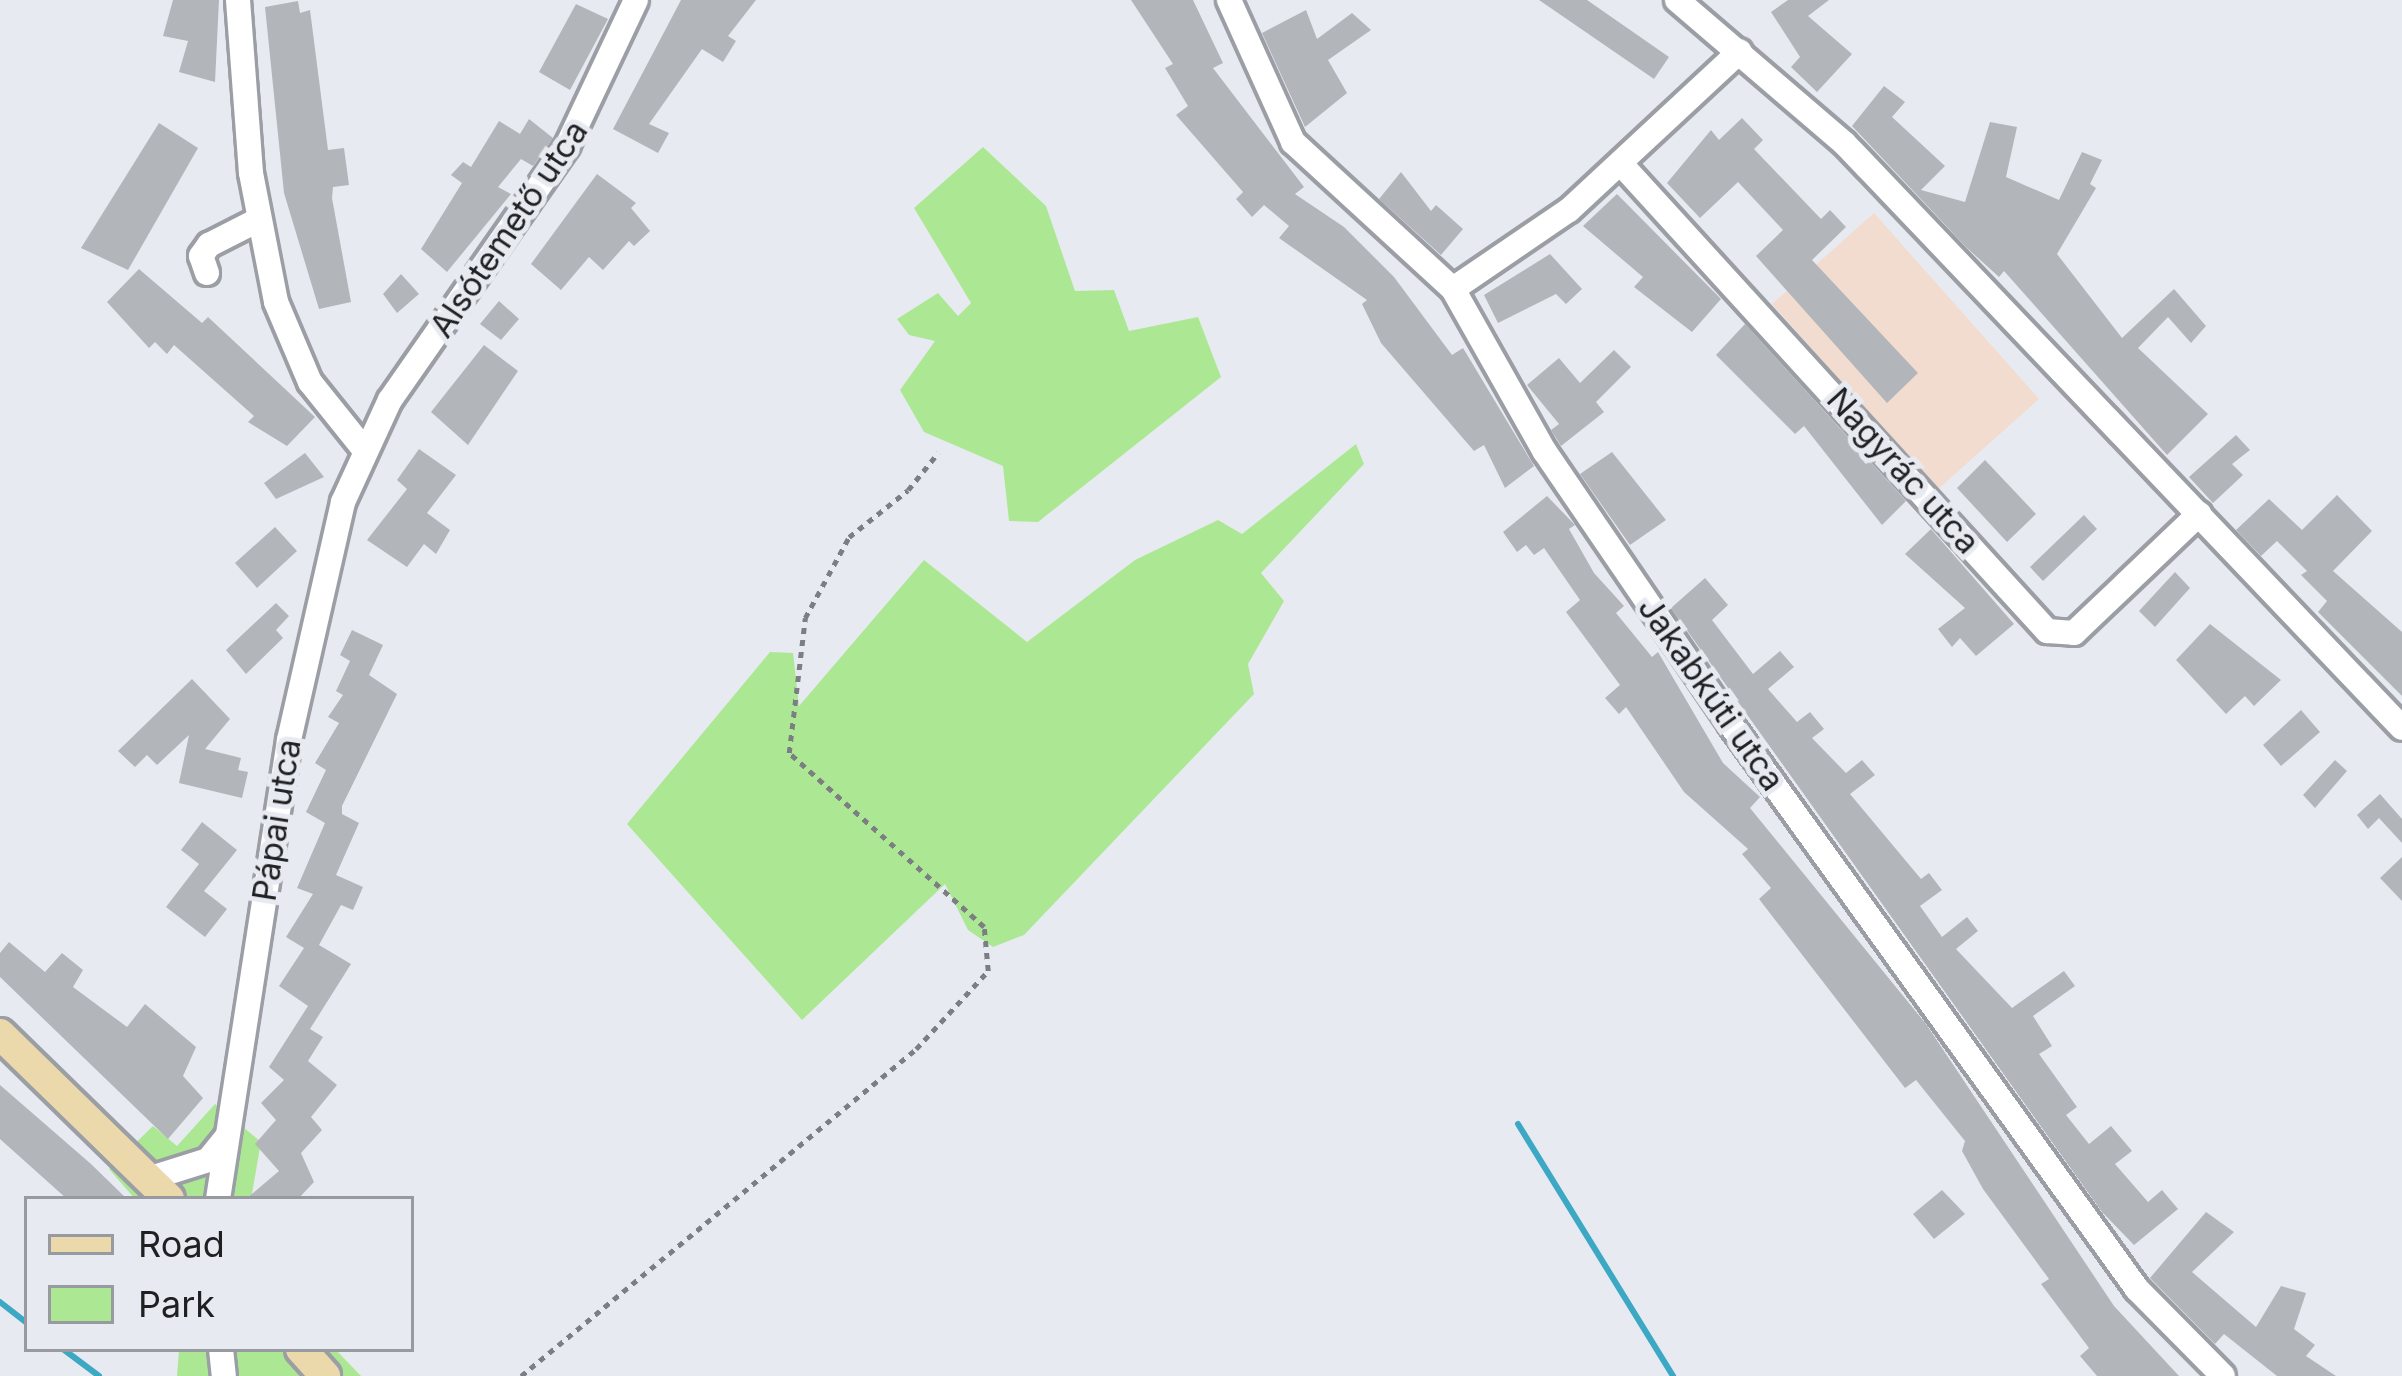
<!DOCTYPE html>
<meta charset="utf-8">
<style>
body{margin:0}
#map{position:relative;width:2402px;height:1376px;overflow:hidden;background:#e7ebf1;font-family:Inter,sans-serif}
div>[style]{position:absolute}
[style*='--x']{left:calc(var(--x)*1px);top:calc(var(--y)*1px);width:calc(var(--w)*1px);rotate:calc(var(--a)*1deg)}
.education>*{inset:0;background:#f2dccf}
.green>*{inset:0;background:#ace893}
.stream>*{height:6px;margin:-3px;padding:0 3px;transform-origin:3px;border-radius:3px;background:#3da8c3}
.building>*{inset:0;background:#b2b6bb}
.path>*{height:4.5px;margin-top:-2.25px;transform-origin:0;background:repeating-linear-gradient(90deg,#7b7e82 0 6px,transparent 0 12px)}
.roads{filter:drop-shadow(3px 0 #9b9fa5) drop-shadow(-3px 0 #9b9fa5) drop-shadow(0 3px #9b9fa5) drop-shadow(0 -3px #9b9fa5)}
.minor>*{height:24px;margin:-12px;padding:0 12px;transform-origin:12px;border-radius:12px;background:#fff}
.major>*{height:30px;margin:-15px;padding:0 15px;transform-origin:15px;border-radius:15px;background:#ebd9ac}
span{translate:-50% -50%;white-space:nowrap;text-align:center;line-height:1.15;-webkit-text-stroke:10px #e7ebf1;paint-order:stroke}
.street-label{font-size:33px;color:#1e2022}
.legend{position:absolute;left:24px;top:1196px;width:390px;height:156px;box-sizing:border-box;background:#e7ebf1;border:3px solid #979a9e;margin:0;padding:15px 21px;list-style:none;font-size:36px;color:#1e2022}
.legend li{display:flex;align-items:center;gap:24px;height:60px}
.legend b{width:60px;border:3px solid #979a9e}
</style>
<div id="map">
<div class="education">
<div style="clip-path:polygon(1874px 213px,2039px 399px,1937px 490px,1772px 304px)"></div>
</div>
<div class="green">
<div style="clip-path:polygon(983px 147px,1046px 206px,1075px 291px,1114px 290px,1129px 331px,1198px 317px,1221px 377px,1038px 522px,1009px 521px,1003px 466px,924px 432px,900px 390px,935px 341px,909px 335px,897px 319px,938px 293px,958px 316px,971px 303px,914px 208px)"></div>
<div style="clip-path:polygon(1356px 444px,1364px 464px,1261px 573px,1284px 601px,1248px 664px,1254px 694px,1024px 935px,993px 947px,968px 930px,945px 884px,802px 1020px,627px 824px,770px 652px,793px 653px,799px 706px,924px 560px,1027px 642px,1135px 560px,1218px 520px,1242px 534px)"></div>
<div style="clip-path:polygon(215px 1104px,261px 1142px,251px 1199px,135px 1199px,109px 1169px,153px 1126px,177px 1146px)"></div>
<div style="clip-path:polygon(179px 1349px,335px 1349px,361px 1376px,177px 1376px)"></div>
</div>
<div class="stream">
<div style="--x:1518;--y:1124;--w:296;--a:58.4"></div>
<div style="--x:0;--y:1302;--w:34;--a:38"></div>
<div style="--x:63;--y:1349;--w:45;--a:36.9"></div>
</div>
<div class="building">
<div style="clip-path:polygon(173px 0,219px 0,215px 82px,179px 72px,188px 41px,163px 36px)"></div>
<div style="clip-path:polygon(681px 0,756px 0,728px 36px,736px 41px,723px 62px,702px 49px,649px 124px,669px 133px,658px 153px,613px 129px)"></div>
<div style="clip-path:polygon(1131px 0,1193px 0,1223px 63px,1213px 68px,1304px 187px,1295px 194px,1344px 227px,1394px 277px,1452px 355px,1463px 348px,1534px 466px,1505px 488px,1484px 445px,1474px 451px,1381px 343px,1362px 304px,1367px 300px,1279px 238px,1289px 226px,1264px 205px,1252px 217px,1236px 199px,1243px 192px,1176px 115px,1188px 106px,1165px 68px,1173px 64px)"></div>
<div style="clip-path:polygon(1539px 0,1587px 0,1669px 57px,1654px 79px)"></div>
<div style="clip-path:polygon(1788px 0,1829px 0,1808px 16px,1852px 54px,1817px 92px,1791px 67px,1800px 57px,1771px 12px)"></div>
<div style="clip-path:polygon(298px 1px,300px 13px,310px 10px,328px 150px,344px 148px,349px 185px,333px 187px,332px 198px,351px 302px,319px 309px,284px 193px,265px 7px)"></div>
<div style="clip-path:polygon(576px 4px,608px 19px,570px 90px,539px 72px)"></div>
<div style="clip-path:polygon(1306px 10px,1317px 39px,1352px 13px,1371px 30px,1328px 60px,1347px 93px,1305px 127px,1262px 33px)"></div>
<div style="clip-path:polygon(1884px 86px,1905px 102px,1892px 117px,1945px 166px,1921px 190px,1965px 202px,1990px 122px,2017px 127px,2006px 177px,2059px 200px,2082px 152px,2102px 160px,2090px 184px,2096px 188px,2057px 254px,2122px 338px,2174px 289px,2206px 326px,2191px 343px,2168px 317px,2138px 348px,2208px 414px,2167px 455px,2004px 271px,1999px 277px,1966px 247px,1852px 126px)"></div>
<div style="clip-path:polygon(1742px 118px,1763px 140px,1754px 149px,1821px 219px,1830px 210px,1846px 227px,1812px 260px,1918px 373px,1887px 403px,1756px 256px,1783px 230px,1738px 182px,1700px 218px,1667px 183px,1711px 130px,1719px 140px)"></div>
<div style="clip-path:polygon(529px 119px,553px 138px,533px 166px,521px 159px,498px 187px,511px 194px,447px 272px,421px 249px,462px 183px,451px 175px,463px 162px,471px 167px,499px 121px,520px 134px)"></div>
<div style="clip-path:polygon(159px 123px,198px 148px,128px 270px,81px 248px)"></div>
<div style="clip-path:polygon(1401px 172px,1431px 211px,1436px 205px,1463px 229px,1441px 255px,1379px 199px)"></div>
<div style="clip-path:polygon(597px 174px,636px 203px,631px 208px,650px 231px,634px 246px,629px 241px,603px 270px,589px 257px,561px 290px,531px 264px)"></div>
<div style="clip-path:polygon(1617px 194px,1721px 299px,1692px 332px,1634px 287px,1643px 277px,1583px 226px)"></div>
<div style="clip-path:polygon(1550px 254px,1582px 289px,1566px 304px,1556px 294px,1498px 323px,1484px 295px)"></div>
<div style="clip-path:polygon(139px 269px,202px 323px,208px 317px,315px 417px,287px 446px,248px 422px,254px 416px,174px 345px,167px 354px,155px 342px,149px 348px,107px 302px)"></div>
<div style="clip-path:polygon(401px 274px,419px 294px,397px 313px,383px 294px)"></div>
<div style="clip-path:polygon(499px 301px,519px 319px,501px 340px,480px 324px)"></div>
<div style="clip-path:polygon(1745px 324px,1906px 501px,1882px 525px,1804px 426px,1795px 434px,1716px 355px)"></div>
<div style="clip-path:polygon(484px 345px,518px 371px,468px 445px,431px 412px)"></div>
<div style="clip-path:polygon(1614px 350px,1631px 367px,1596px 402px,1604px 412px,1561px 446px,1551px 430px,1559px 424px,1527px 385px,1559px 358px,1580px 383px)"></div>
<div style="clip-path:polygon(2236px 435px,2250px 450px,2232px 464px,2243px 475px,2213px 503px,2189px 477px)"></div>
<div style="clip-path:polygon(419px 449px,456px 475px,427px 513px,450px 530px,436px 554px,424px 544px,407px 567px,367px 540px,407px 489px,397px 480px)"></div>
<div style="clip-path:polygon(1612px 452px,1666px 520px,1630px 545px,1580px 474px)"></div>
<div style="clip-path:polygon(305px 453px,324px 477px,276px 499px,264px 483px)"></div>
<div style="clip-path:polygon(1985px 460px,2036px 514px,2007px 542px,1957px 488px)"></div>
<div style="clip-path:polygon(2337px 495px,2372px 531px,2333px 571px,2402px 632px,2402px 696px,2318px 612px,2327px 601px,2301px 575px,2307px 571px,2277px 541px,2261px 556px,2236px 530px,2269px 499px,2302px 530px)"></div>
<div style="clip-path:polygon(1547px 496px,1575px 525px,1569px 529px,1594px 573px,1624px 606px,1616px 613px,1652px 657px,1658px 652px,1723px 763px,1760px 797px,1750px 808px,1926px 1024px,2114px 1306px,2179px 1376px,2097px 1376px,2080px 1356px,2089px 1348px,2041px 1284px,2049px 1279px,1983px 1189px,1962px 1151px,1965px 1141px,1916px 1080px,1905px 1088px,1759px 899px,1771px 888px,1742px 854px,1748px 849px,1684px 792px,1626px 707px,1619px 714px,1605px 698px,1620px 685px,1566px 612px,1580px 600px,1544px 548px,1534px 555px,1526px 545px,1517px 552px,1503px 532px)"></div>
<div style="clip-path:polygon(2084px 515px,2097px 529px,2043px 581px,2030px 567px)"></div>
<div style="clip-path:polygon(275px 527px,297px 551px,257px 588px,235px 563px)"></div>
<div style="clip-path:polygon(1931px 529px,2014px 624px,1976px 656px,1960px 638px,1952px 647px,1938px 629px,1965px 608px,1905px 554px)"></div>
<div style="clip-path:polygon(2175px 572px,2190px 588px,2155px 627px,2139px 611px)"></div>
<div style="clip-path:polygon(1705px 578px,1728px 605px,1712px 620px,1753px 674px,1780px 651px,1794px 667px,1768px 689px,1797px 722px,1810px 712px,1824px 729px,1812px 738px,1846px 773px,1862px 760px,1875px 775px,1850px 794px,1921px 879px,1929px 873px,1942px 890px,1920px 906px,1942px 937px,1967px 917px,1978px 931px,1956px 949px,2012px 1008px,2064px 971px,2075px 986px,2033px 1016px,2052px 1046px,2039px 1054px,2077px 1107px,2066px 1115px,2089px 1144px,2111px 1126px,2132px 1151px,2115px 1164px,2148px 1202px,2162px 1190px,2178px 1209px,2134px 1245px,2102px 1212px,1671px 608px)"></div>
<div style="clip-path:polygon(276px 603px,289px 616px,276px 630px,283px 638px,246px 674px,226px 650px)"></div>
<div style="clip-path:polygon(2210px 624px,2281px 680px,2254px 706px,2245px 696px,2226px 714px,2176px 660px)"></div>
<div style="clip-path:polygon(352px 630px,383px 645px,369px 675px,397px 694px,342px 806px,342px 814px,359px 823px,336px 875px,363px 887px,353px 910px,341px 905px,319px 945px,351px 964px,310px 1029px,323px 1037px,308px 1061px,337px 1085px,311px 1117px,322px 1130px,301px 1153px,314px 1182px,298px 1199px,246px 1199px,279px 1171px,255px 1144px,276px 1120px,261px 1103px,284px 1080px,269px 1067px,308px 1006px,279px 986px,304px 948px,286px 937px,313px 894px,297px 888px,325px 823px,306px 812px,326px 770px,315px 763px,339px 723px,328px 717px,343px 695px,336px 691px,350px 661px,340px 655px)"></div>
<div style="clip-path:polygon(192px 679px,230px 719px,205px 749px,241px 758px,238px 770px,248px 772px,242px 798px,179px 783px,189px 735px,157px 765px,147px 755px,135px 767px,118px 751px)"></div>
<div style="clip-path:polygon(2301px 710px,2320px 732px,2281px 766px,2263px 745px)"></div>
<div style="clip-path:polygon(2335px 760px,2347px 771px,2315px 808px,2303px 795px)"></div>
<div style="clip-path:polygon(2380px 794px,2402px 819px,2402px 843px,2379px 818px,2368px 829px,2357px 815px)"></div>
<div style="clip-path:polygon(202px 822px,237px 850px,204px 891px,227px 909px,205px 937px,166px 907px,199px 864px,181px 850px)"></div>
<div style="clip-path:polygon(2402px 857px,2402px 901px,2380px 878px)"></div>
<div style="clip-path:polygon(9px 942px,45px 972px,62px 953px,83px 970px,73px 987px,127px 1027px,145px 1004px,196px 1047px,183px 1076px,203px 1098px,168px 1139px,0 977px,0 953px)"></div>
<div style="clip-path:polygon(0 1085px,91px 1164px,127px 1199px,67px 1199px,0 1139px)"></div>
<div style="clip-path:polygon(1942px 1190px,1965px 1214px,1934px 1239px,1913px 1214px)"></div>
<div style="clip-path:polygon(2206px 1212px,2234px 1232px,2192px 1272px,2256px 1327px,2281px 1286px,2306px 1293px,2294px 1329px,2315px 1345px,2306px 1356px,2336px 1376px,2277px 1376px,2224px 1334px,2215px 1344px,2150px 1278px)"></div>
</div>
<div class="path">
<div style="--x:521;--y:1376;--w:513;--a:-39.62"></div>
<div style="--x:916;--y:1049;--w:106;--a:-47.3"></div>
<div style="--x:988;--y:971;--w:44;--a:-95.2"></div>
<div style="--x:984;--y:927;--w:261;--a:-138.3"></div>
<div style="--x:789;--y:753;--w:136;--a:-83.2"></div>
<div style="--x:805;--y:618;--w:92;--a:-61.5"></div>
<div style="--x:849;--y:537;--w:75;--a:-38.5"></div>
<div style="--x:908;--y:490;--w:48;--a:-51"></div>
</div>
<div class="roads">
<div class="minor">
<div style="--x:238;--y:0;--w:173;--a:85.7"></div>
<div style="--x:251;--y:173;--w:131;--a:79"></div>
<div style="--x:276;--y:302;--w:87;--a:67"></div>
<div style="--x:310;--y:382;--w:83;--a:51.3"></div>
<div style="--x:1229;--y:0;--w:156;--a:65.7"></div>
<div style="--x:1293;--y:142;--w:217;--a:42.6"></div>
<div style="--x:1453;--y:289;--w:187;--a:60.6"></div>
<div style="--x:1545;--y:452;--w:330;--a:55.7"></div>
<div style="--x:1731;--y:725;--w:695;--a:54.25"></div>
<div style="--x:2137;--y:1289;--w:122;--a:45.3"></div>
<div style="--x:1677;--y:0;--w:220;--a:40.6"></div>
<div style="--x:1844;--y:143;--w:808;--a:46.35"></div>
<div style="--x:1622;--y:165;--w:631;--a:47.63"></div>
<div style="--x:2047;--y:631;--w:27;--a:4"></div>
<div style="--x:2074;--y:633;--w:173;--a:-43.6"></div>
<div style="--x:207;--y:273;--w:18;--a:-109"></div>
<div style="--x:201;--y:256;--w:14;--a:-54"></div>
<div style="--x:209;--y:245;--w:55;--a:-27"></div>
<div style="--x:1453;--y:289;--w:140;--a:-34.3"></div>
<div style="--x:1569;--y:210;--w:233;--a:-42.9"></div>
<div style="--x:151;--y:1178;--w:60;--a:-17.5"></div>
<div style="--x:208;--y:1160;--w:28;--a:-51"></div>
<div style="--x:218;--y:1199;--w:464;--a:-81.2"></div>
<div style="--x:289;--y:740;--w:244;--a:-77.2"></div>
<div style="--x:343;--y:502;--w:112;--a:-65.3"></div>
<div style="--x:390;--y:400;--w:310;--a:-55.1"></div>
<div style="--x:567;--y:146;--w:161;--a:-64.7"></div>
<div style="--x:221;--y:1349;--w:27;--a:84"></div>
</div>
<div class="major">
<div style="--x:0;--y:1034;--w:236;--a:44.3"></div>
<div style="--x:301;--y:1349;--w:36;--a:48"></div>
</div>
</div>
<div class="street-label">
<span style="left:509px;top:229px;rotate:-56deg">Alsótemető utca</span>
<span style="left:1903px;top:471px;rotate:48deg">Nagyrác utca</span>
<span style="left:1711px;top:694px;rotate:55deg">Jakabkúti utca</span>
<span style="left:277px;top:820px;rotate:-81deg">Pápai utca</span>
</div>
<ul class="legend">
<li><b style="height:15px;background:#ebd9ac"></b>Road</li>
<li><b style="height:33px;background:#ace893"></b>Park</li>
</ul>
</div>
